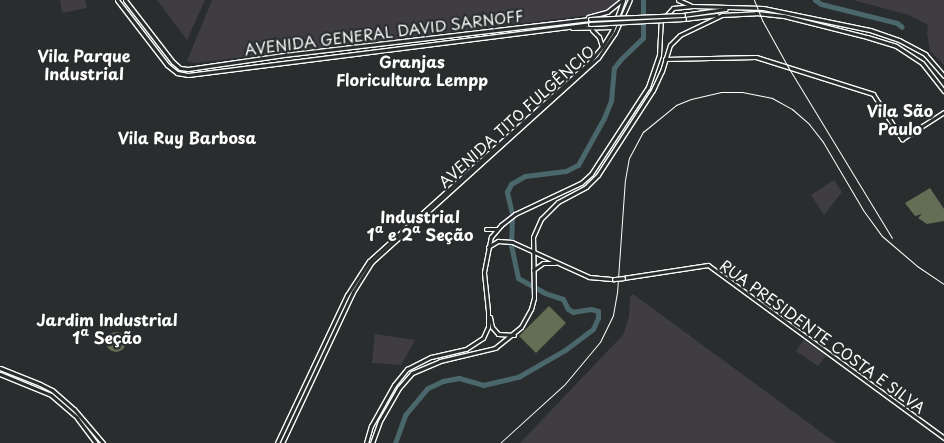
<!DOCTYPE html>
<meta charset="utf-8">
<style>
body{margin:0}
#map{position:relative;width:944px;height:443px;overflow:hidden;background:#2a2d2e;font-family:"Playpen Sans",sans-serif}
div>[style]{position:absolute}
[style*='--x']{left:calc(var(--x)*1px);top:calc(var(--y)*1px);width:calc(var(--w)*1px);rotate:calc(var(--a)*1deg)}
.built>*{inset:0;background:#3f3d42}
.green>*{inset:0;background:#636e55}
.round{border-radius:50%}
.river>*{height:5px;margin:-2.5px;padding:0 2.5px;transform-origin:2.5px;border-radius:2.5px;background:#4a686c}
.roads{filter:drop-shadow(1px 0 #fff) drop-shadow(-1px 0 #fff) drop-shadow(0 1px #fff) drop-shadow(0 -1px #fff)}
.secondary>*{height:3px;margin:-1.5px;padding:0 1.5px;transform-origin:1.5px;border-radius:1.5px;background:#2a2d2e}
.rail>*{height:1px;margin:-0.5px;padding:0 0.5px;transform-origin:0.5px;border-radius:0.5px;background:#fff}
.bridges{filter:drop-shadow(1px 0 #fff) drop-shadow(-1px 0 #fff) drop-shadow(0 1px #fff) drop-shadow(0 -1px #fff)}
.secondary-bridge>*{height:3px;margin:-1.5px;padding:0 1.5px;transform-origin:1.5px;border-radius:1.5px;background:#2a2d2e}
span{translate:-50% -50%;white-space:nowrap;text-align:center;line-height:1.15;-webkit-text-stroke:4.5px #2a2d2e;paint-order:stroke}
.street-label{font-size:15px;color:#fff}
.neighbourhood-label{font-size:16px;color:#fff;font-weight:700}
</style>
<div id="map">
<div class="built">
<div style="clip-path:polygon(60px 0,85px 0,87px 8px,62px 13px)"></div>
<div style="clip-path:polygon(157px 0,205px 0,187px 40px)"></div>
<div style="clip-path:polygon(212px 0,620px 0,599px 14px,194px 63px,187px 61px)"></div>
<div style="clip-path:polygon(853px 0,944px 0,944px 65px,930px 51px,927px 33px,928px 25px,909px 15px)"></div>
<div style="clip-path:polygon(834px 180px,842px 192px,824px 215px,811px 195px)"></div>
<div style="clip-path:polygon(633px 294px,836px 443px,520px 443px,623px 335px,629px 317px,630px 297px)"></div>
<div style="clip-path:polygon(375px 334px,415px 340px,401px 365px,372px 363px)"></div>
<div style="clip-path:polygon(804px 340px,826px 356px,818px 366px,796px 351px)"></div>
</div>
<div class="green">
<div style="clip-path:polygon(930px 188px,944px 209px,944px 221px,927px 224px,918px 218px,922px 214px,915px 216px,905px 203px)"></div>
<div style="clip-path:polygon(549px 306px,566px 323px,536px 353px,519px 336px)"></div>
<div class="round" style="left:106px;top:332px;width:20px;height:20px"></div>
</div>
<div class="river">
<div style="--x:815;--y:0;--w:7;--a:34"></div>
<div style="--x:821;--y:4;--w:78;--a:14"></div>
<div style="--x:897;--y:23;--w:6;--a:39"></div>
<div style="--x:395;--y:443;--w:30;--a:-70"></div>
<div style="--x:405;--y:415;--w:35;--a:-50"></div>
<div style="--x:428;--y:388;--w:17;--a:-25"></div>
<div style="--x:443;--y:381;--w:16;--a:-11"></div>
<div style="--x:459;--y:378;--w:25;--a:16"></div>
<div style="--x:483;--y:385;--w:36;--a:-13"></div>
<div style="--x:518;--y:377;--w:54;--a:-29.9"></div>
<div style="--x:565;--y:350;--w:35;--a:-37"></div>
<div style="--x:593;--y:329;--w:12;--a:-66"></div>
<div style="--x:598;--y:318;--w:7;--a:-90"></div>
<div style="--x:598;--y:311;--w:7;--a:-164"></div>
<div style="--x:591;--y:309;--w:18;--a:171"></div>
<div style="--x:573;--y:312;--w:6;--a:-149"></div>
<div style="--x:568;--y:309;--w:11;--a:-117"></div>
<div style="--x:563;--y:299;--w:19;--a:-162"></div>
<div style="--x:545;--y:293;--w:31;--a:-151"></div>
<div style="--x:518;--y:278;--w:34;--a:-102"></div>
<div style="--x:511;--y:245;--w:31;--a:-88"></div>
<div style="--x:512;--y:214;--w:23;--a:-103"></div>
<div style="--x:507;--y:192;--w:9;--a:-63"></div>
<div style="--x:511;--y:184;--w:16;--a:-30"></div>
<div style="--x:525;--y:176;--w:41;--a:-7"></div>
<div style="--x:566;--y:171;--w:13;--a:-27"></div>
<div style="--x:578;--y:165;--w:54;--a:-61"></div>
<div style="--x:604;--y:118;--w:18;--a:-68"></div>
<div style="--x:611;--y:101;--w:33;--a:-85"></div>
<div style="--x:614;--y:68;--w:11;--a:-52"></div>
<div style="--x:621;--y:59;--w:30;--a:-44"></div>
<div style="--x:643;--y:38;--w:38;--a:-90"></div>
</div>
<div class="roads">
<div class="secondary">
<div style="--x:117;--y:0;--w:82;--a:52.4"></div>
<div style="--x:167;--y:65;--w:13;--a:39"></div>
<div style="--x:177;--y:73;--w:11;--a:10"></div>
<div style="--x:188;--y:75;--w:405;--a:-7.2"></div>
<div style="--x:125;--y:0;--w:78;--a:52.3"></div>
<div style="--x:173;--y:62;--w:9;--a:41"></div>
<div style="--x:180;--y:68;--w:8;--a:7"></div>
<div style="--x:188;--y:69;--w:97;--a:-8.3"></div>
<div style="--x:284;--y:55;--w:308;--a:-6.7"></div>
<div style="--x:678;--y:0;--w:13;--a:23"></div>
<div style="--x:683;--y:15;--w:43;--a:-7.9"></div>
<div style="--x:588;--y:17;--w:20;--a:-15"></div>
<div style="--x:607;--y:12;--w:19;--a:-39"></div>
<div style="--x:684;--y:19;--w:33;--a:-7"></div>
<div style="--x:572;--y:28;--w:41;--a:-1.4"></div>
<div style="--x:592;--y:30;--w:10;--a:45"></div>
<div style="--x:599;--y:37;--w:10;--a:73"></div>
<div style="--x:665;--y:59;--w:91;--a:-1.3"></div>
<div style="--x:756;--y:57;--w:123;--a:17.5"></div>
<div style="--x:873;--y:94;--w:54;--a:57.2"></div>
<div style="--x:902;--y:139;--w:50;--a:-32.7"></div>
<div style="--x:486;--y:229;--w:11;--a:0"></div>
<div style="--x:488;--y:247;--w:12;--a:-31"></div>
<div style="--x:498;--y:241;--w:14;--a:4"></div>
<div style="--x:512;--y:242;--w:85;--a:24.4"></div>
<div style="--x:589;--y:277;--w:25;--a:5"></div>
<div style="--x:533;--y:270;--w:12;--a:-35"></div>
<div style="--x:543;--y:263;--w:12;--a:0"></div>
<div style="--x:623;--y:278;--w:86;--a:-8.7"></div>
<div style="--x:708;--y:265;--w:293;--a:36.2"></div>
<div style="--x:490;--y:317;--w:10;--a:79"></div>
<div style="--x:492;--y:327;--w:9;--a:49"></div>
<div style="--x:498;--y:334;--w:16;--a:4"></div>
<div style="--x:0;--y:368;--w:43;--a:21.8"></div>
<div style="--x:40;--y:384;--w:13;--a:27"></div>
<div style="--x:52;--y:390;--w:29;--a:41"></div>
<div style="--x:74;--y:409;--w:45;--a:49.5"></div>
<div style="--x:0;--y:374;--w:55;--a:22.4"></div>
<div style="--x:51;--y:395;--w:35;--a:41"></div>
<div style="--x:77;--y:418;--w:31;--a:53"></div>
<div style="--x:277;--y:443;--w:164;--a:-64.7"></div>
<div style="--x:347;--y:295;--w:40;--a:-57.1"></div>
<div style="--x:369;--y:261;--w:295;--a:-42"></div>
<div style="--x:588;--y:64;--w:22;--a:-51"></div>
<div style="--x:602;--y:47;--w:19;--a:-58"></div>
<div style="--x:612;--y:31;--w:33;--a:-70"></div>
<div style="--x:282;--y:443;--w:167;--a:-64.8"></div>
<div style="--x:353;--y:292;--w:36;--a:-58"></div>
<div style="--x:372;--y:262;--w:304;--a:-42.1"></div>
<div style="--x:598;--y:58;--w:30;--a:-56"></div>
<div style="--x:615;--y:33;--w:36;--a:-66"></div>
<div style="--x:366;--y:443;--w:18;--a:-74"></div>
<div style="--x:371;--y:426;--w:47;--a:-60.7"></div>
<div style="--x:394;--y:385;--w:21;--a:-51"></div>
<div style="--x:407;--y:369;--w:27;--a:-27"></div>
<div style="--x:431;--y:357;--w:36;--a:-13"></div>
<div style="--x:466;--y:349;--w:20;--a:-33"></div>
<div style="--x:483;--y:338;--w:12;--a:-66"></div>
<div style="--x:488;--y:327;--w:16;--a:-90"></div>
<div style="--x:488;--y:311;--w:39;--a:-96"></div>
<div style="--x:484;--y:272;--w:36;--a:-79"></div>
<div style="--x:491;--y:237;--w:16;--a:-50"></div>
<div style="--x:501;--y:225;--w:18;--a:-38"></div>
<div style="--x:515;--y:214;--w:73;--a:-25.2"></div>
<div style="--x:581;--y:183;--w:13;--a:-42"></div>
<div style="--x:591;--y:174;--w:104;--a:-56.8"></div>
<div style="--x:648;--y:87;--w:34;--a:-71"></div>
<div style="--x:659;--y:55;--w:34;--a:-87"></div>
<div style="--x:661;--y:21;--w:18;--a:-47"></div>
<div style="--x:673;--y:8;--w:20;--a:-6"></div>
<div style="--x:693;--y:6;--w:70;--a:1.6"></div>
<div style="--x:763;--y:8;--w:109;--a:11.6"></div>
<div style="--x:870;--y:30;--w:31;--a:19"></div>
<div style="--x:899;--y:40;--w:30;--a:28"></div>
<div style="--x:925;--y:54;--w:29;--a:49"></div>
<div style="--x:372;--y:443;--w:23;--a:-70"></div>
<div style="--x:380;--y:421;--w:38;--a:-60"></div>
<div style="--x:399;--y:388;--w:20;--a:-49"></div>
<div style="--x:412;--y:373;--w:30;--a:-23"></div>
<div style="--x:440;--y:361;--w:57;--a:-13.3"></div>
<div style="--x:495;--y:348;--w:33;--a:-39"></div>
<div style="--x:521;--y:327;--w:21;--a:-61"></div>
<div style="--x:531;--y:309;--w:11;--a:-75"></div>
<div style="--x:534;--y:298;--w:61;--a:-90.9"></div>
<div style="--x:533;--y:237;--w:20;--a:-66"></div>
<div style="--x:541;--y:219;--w:24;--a:-45"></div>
<div style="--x:558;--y:202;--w:32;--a:-28"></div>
<div style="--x:586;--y:187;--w:17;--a:-45"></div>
<div style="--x:598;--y:175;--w:101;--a:-57.1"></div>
<div style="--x:653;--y:90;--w:21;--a:-65"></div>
<div style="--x:662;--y:71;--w:27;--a:-73"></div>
<div style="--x:670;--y:45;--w:14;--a:-45"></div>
<div style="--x:680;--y:35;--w:47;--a:-25.5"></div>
<div style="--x:722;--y:15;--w:34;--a:-3"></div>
<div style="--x:756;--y:13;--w:28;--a:6"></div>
<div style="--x:784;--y:16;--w:86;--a:14.2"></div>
<div style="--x:867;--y:37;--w:30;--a:17"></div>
<div style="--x:896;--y:46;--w:31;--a:33"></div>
<div style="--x:922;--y:63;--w:36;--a:52"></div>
</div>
</div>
<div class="rail">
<div style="--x:754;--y:0;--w:22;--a:68"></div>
<div style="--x:762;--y:20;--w:54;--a:61"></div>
<div style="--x:788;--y:67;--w:200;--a:58.7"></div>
<div style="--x:500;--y:443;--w:86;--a:-42.2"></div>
<div style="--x:564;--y:385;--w:56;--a:-50.1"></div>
<div style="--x:600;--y:342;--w:30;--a:-64"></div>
<div style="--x:613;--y:315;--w:22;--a:-80"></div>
<div style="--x:617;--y:293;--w:113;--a:-86"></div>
<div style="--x:625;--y:180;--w:22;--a:-80"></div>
<div style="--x:629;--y:158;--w:30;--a:-62"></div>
<div style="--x:643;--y:132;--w:43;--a:-39.3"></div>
<div style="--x:676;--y:105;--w:16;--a:-22"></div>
<div style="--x:691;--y:99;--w:31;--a:-13"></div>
<div style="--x:721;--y:92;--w:21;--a:0"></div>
<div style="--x:742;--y:92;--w:31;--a:11"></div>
<div style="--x:772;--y:98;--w:23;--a:29"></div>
<div style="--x:792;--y:109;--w:23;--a:41"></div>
<div style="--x:809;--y:124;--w:23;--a:52"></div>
<div style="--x:823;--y:142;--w:79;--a:59.5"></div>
<div style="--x:863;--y:210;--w:32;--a:54"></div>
<div style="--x:882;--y:236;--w:46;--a:40.6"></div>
<div style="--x:917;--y:266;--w:32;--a:34"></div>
</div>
<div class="bridges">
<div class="secondary-bridge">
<div style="--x:590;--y:19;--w:93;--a:-2.5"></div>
<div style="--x:590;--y:24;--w:94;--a:-3"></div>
<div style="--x:614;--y:279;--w:9;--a:-6"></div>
</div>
</div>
<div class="street-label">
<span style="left:384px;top:32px;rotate:-7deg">AVENIDA GENERAL DAVID SARNOFF</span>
<span style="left:516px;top:116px;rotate:-42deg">AVENIDA TITO FULGÊNCIO</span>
<span style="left:823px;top:336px;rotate:36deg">RUA PRESIDENTE COSTA E SILVA</span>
</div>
<div class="neighbourhood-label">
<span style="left:84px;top:64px">Vila Parque<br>Industrial</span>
<span style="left:412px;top:70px">Granjas<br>Floricultura Lempp</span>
<span style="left:900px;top:119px">Vila São<br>Paulo</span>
<span style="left:187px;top:137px">Vila Ruy Barbosa</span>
<span style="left:420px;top:225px">Industrial<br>1ª e 2ª Seção</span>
<span style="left:107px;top:328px">Jardim Industrial<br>1ª Seção</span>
</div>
</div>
